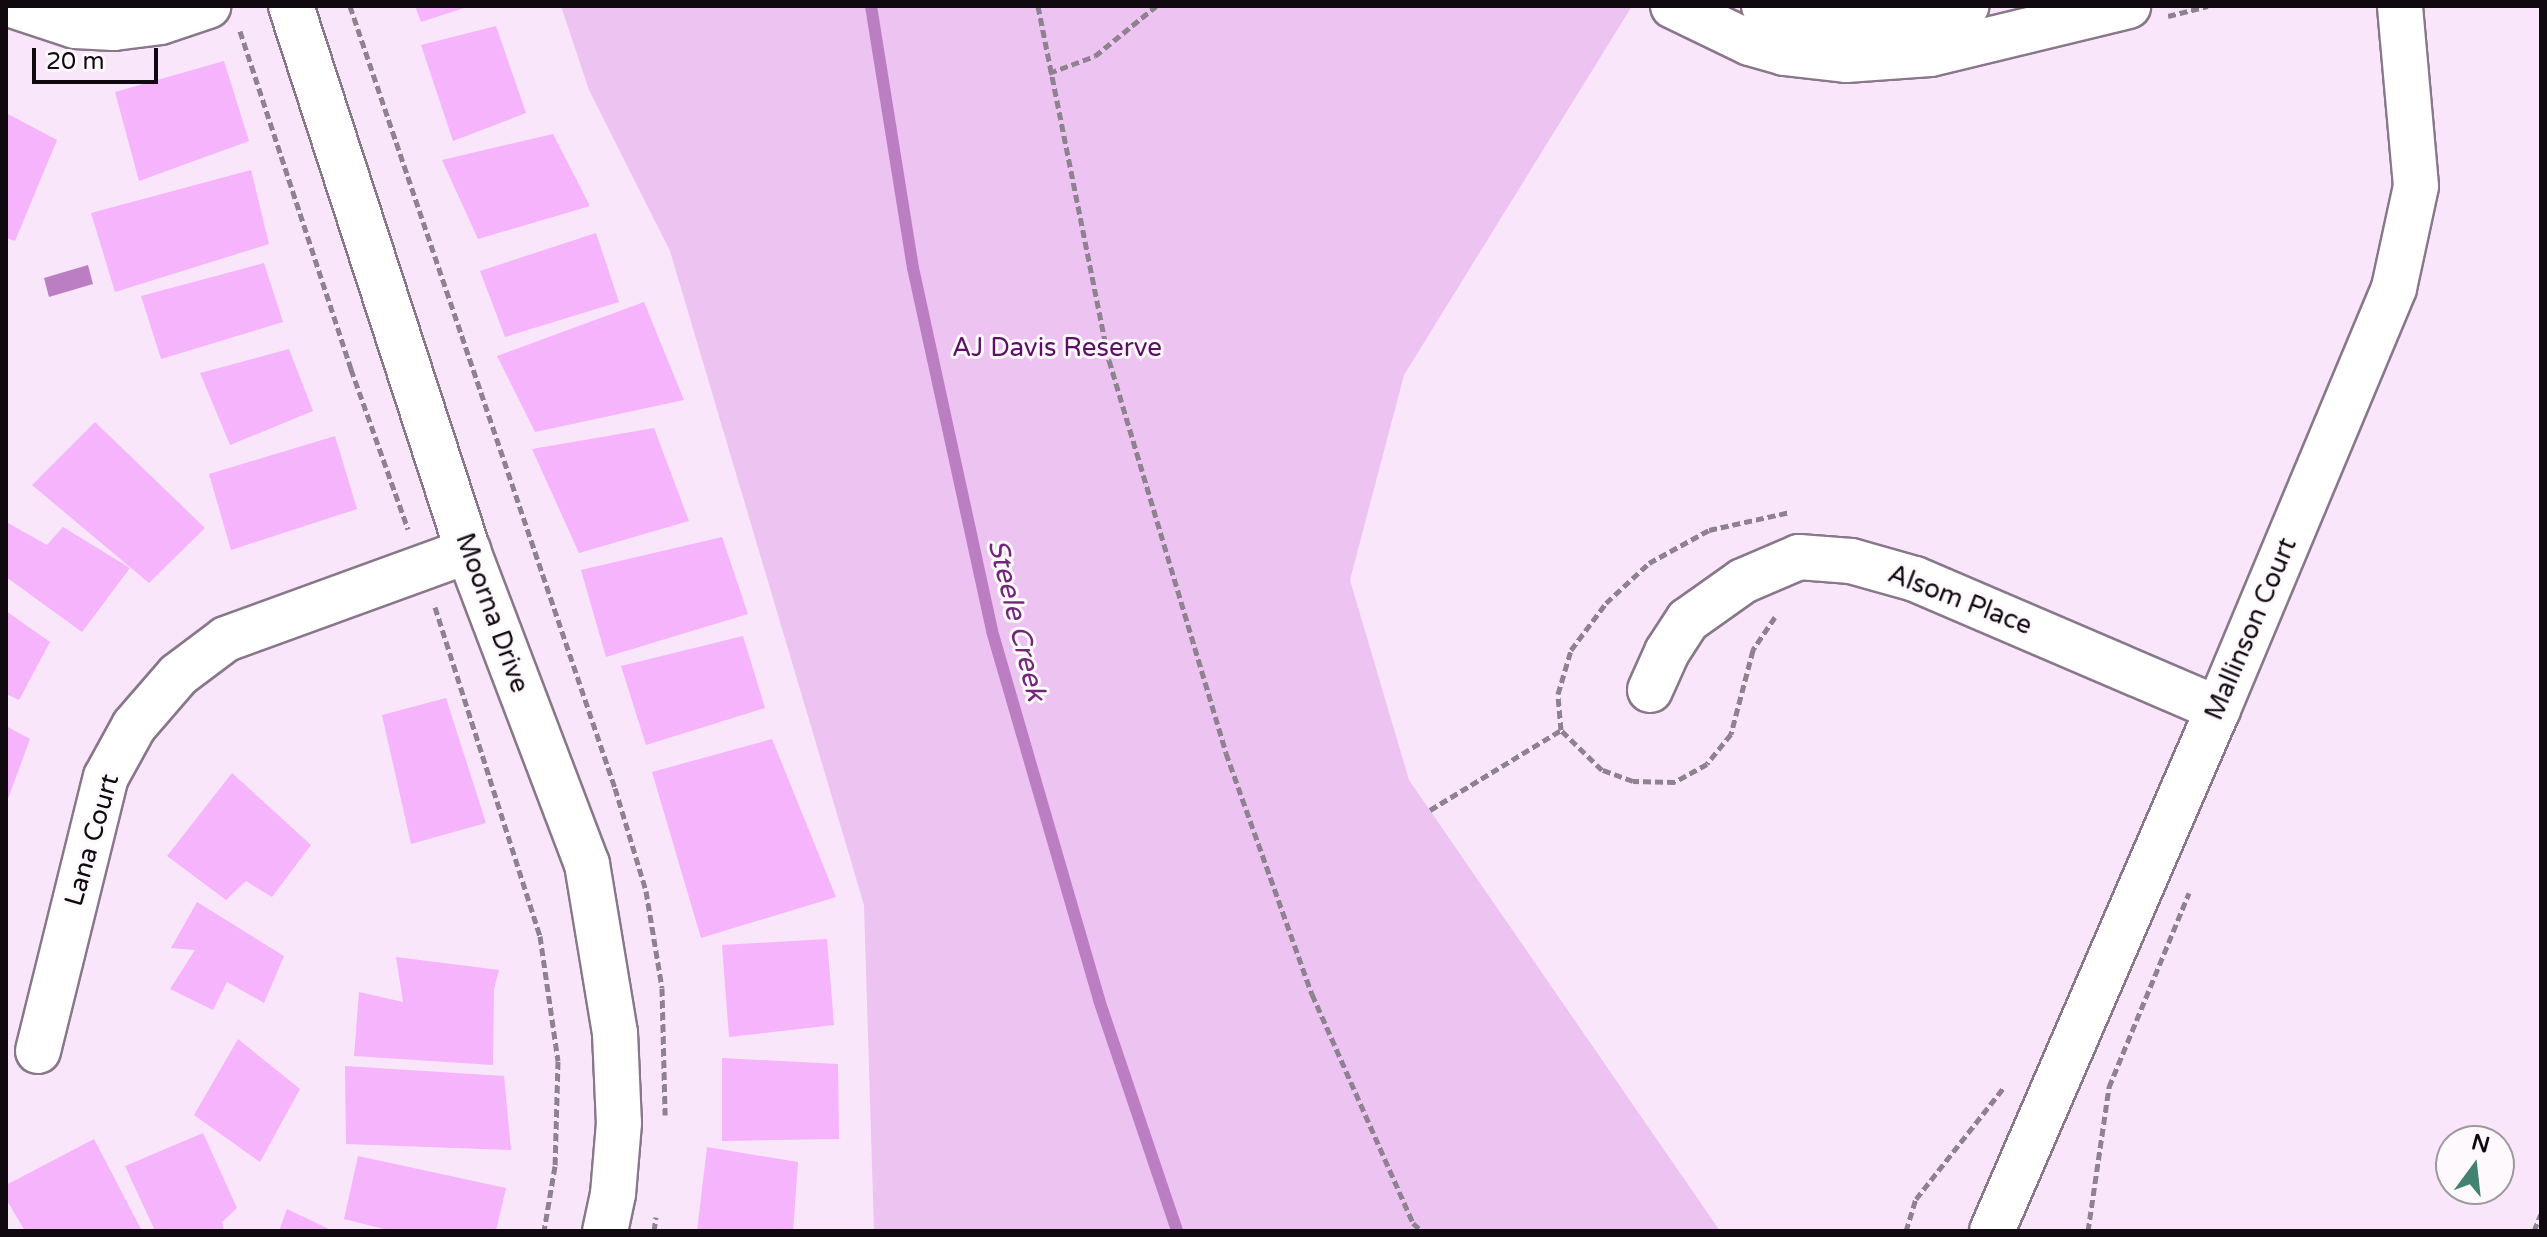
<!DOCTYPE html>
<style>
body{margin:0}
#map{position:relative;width:2547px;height:1237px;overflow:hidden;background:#f9e6fb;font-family:"Varela Round",sans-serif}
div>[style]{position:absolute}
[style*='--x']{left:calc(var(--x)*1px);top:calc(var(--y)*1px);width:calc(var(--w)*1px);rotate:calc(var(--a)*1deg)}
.green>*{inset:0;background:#edc3f1}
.water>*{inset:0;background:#bc7ec3}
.stream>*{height:12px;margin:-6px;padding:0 6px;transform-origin:6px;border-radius:6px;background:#bc7ec3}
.building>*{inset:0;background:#f5b4fc}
.path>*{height:5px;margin-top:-2.5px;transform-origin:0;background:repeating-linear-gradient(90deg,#8f8290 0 8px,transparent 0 12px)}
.roads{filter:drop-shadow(2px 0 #89778a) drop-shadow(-2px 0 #89778a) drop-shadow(0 2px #89778a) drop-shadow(0 -2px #89778a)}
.minor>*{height:44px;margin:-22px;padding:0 22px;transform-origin:22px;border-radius:22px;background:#fff}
.tertiary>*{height:44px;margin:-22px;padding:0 22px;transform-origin:22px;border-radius:22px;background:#fff}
span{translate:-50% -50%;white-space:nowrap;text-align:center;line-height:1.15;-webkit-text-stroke:6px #fdf9fd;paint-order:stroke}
.park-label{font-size:26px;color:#5d0f66}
.street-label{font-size:26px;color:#100a10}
.water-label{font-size:28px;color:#71267a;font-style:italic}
.frame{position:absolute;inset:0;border:8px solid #100a10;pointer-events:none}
.north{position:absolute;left:2435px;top:1125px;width:80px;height:80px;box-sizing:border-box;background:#fdf9fd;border:2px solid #9e999e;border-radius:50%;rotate:15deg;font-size:22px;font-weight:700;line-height:32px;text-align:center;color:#100a10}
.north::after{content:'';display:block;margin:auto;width:28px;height:36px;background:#428270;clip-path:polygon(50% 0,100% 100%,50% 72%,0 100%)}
.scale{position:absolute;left:32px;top:48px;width:126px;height:36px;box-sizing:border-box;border:4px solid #100a10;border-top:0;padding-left:10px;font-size:24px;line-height:28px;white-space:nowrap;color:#100a10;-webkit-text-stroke:6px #fdf9fd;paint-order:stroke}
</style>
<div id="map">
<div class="green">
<div style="clip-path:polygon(561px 6px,1632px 6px,1404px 375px,1350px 580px,1409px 780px,1720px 1231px,874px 1231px,864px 905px,670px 251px,589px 90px)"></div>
</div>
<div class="water">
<div style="clip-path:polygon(88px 265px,93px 284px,49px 297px,44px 278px)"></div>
</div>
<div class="stream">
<div style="--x:871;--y:6;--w:265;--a:80.9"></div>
<div style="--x:913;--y:268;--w:371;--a:77.7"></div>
<div style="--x:992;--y:631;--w:384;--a:73.8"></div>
<div style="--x:1099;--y:1000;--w:244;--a:71.3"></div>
</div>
<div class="building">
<div style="clip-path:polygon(415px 6px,466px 6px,467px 7px,421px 22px)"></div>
<div style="clip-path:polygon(496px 26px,526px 113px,453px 141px,421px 45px)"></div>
<div style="clip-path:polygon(224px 61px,249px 141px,139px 181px,115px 92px)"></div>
<div style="clip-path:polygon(6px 113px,57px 140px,15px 241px,6px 238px)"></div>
<div style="clip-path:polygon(553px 134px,590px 206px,478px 239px,442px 160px)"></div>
<div style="clip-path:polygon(251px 170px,269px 244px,115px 292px,91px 213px)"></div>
<div style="clip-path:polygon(596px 233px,619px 302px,505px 337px,480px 271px)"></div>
<div style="clip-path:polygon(264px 263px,283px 322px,161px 359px,141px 296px)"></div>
<div style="clip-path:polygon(644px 302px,684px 400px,535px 432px,497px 356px)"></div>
<div style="clip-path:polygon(289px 349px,313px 411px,230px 445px,200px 373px)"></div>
<div style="clip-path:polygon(95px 422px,205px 528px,149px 583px,32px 485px)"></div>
<div style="clip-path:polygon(654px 428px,689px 521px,579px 553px,532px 449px)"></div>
<div style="clip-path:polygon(335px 436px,357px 509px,231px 550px,209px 474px)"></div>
<div style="clip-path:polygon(8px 523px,47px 545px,63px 527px,130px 568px,82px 632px,6px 577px)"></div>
<div style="clip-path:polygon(722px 537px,748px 614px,606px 657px,581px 570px)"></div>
<div style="clip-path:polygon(6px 611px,50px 642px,19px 700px,6px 694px)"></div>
<div style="clip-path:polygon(743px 636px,765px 708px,646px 745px,621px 666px)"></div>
<div style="clip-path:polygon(446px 698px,486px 823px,411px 844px,382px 715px)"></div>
<div style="clip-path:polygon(6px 726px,30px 739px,6px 804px)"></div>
<div style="clip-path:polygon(772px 739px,836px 897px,701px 938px,652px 772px)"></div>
<div style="clip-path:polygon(232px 773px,311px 845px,272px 897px,246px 881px,226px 900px,167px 856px)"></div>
<div style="clip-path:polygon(197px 902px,284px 956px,264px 1003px,227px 982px,213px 1010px,170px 989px,195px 950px,171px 948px)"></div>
<div style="clip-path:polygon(827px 939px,834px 1025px,729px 1037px,722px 945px)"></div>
<div style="clip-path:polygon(396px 957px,499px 970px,494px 989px,493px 1065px,354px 1056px,359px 992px,403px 1002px)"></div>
<div style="clip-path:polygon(238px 1039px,300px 1089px,260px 1162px,194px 1115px)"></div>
<div style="clip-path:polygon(722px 1058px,838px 1064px,839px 1139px,722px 1141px)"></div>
<div style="clip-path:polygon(345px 1066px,504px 1076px,511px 1150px,346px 1144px)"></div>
<div style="clip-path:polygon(203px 1133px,237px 1208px,222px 1222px,224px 1231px,155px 1231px,125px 1166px)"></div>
<div style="clip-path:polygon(94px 1139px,142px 1231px,25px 1231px,6px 1199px,6px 1185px)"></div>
<div style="clip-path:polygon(707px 1147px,798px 1162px,793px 1231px,697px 1231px)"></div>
<div style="clip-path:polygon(358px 1156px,506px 1188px,496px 1231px,392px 1231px,344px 1219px)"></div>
<div style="clip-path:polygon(287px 1209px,333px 1231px,279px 1231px)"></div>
</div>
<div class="path">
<div style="--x:350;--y:6;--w:826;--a:71.28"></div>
<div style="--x:615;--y:788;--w:108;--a:73.2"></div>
<div style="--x:646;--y:891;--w:98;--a:80.6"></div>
<div style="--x:662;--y:988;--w:127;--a:88.6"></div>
<div style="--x:1038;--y:6;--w:361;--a:78.7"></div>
<div style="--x:1109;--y:360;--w:410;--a:73.4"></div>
<div style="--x:1226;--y:753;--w:256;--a:70.4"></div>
<div style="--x:1312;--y:994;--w:250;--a:66.2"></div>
<div style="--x:1413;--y:1223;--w:12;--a:42"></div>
<div style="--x:2168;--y:16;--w:41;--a:-14"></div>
<div style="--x:240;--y:31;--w:356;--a:71.8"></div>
<div style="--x:351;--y:369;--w:170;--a:70.4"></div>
<div style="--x:1049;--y:73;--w:49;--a:-20.3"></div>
<div style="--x:1095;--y:56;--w:79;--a:-39.3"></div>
<div style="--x:435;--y:607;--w:345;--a:72.3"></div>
<div style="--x:540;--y:936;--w:126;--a:81.8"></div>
<div style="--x:558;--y:1061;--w:105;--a:91.6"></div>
<div style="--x:555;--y:1166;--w:66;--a:99.6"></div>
<div style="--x:1775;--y:617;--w:40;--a:124"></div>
<div style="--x:1753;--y:650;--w:87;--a:104.7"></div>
<div style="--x:1731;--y:734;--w:38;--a:129"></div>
<div style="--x:1707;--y:764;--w:37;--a:151"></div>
<div style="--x:1675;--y:782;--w:42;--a:-178.6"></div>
<div style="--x:1633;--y:781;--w:33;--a:-160"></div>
<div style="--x:1602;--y:770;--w:57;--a:-135.7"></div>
<div style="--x:1561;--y:730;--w:36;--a:-95"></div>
<div style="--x:1558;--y:694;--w:46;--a:-73.5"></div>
<div style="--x:1571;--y:650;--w:59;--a:-53.3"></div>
<div style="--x:1606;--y:603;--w:59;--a:-42.9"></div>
<div style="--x:1649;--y:563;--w:68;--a:-28.8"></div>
<div style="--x:1709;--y:530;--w:83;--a:-12.5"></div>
<div style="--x:1430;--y:810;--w:153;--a:-31.4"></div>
<div style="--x:654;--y:1231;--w:14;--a:-82"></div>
<div style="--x:1906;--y:1231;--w:34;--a:-73"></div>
<div style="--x:1916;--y:1199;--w:142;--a:-51.8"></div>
<div style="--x:2088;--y:1231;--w:146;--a:-81.7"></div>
<div style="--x:2109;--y:1087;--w:210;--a:-67.6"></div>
<div style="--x:2534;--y:1231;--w:18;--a:-68"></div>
</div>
<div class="roads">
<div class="minor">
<div style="--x:15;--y:6;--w:63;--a:18.4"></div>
<div style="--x:75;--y:26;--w:39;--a:3"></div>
<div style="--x:114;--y:28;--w:46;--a:-7.4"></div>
<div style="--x:160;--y:22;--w:51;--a:-18.4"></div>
<div style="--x:291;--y:6;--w:573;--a:72.01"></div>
<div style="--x:468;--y:551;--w:335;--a:69.2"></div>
<div style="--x:587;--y:864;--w:171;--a:80.6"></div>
<div style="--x:615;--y:1033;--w:90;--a:87.5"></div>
<div style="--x:619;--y:1123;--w:71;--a:94.8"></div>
<div style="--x:613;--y:1194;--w:38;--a:102"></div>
<div style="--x:1650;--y:690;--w:42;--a:-65.9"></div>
<div style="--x:1667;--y:652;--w:38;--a:-57"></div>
<div style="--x:1688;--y:620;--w:67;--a:-35.3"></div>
<div style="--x:1743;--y:581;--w:61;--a:-23.2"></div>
<div style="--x:1799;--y:557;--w:52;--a:4.4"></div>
<div style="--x:1851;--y:561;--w:66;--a:15.7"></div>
<div style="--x:1915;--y:579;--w:330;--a:23.2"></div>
<div style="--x:38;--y:1051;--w:282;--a:-76.1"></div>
<div style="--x:106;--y:777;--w:58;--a:-61.2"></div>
<div style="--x:134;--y:726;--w:67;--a:-49.2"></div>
<div style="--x:178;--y:675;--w:60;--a:-36.9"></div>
<div style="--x:226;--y:639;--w:258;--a:-20"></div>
<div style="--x:1992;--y:1231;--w:569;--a:-66.59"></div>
<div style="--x:2218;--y:709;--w:456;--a:-67.3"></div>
<div style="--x:2394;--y:288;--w:104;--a:-77.8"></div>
<div style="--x:2416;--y:186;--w:181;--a:-95.1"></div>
</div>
<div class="tertiary">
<div style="--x:1673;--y:6;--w:85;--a:25.7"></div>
<div style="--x:1750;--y:43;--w:35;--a:16"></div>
<div style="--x:1784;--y:53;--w:62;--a:6.4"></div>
<div style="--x:1846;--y:60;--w:84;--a:-4.1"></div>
<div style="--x:1930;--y:54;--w:204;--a:-13.6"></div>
<div style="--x:1764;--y:6;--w:45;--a:16.8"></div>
<div style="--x:1807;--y:19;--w:56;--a:5.1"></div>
<div style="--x:1863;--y:24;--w:105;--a:-9.9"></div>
</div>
</div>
<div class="park-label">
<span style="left:1057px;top:348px">AJ Davis Reserve</span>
</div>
<div class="street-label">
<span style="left:1960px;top:600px;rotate:21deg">Alsom Place</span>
<span style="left:492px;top:613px;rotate:70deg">Moorna Drive</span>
<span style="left:2251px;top:629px;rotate:-67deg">Mallinson Court</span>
<span style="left:92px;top:840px;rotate:-74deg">Lana Court</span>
</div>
<div class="water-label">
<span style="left:1017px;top:620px;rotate:76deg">Steele Creek</span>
</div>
<div class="frame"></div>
<div class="north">N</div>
<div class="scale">20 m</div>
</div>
